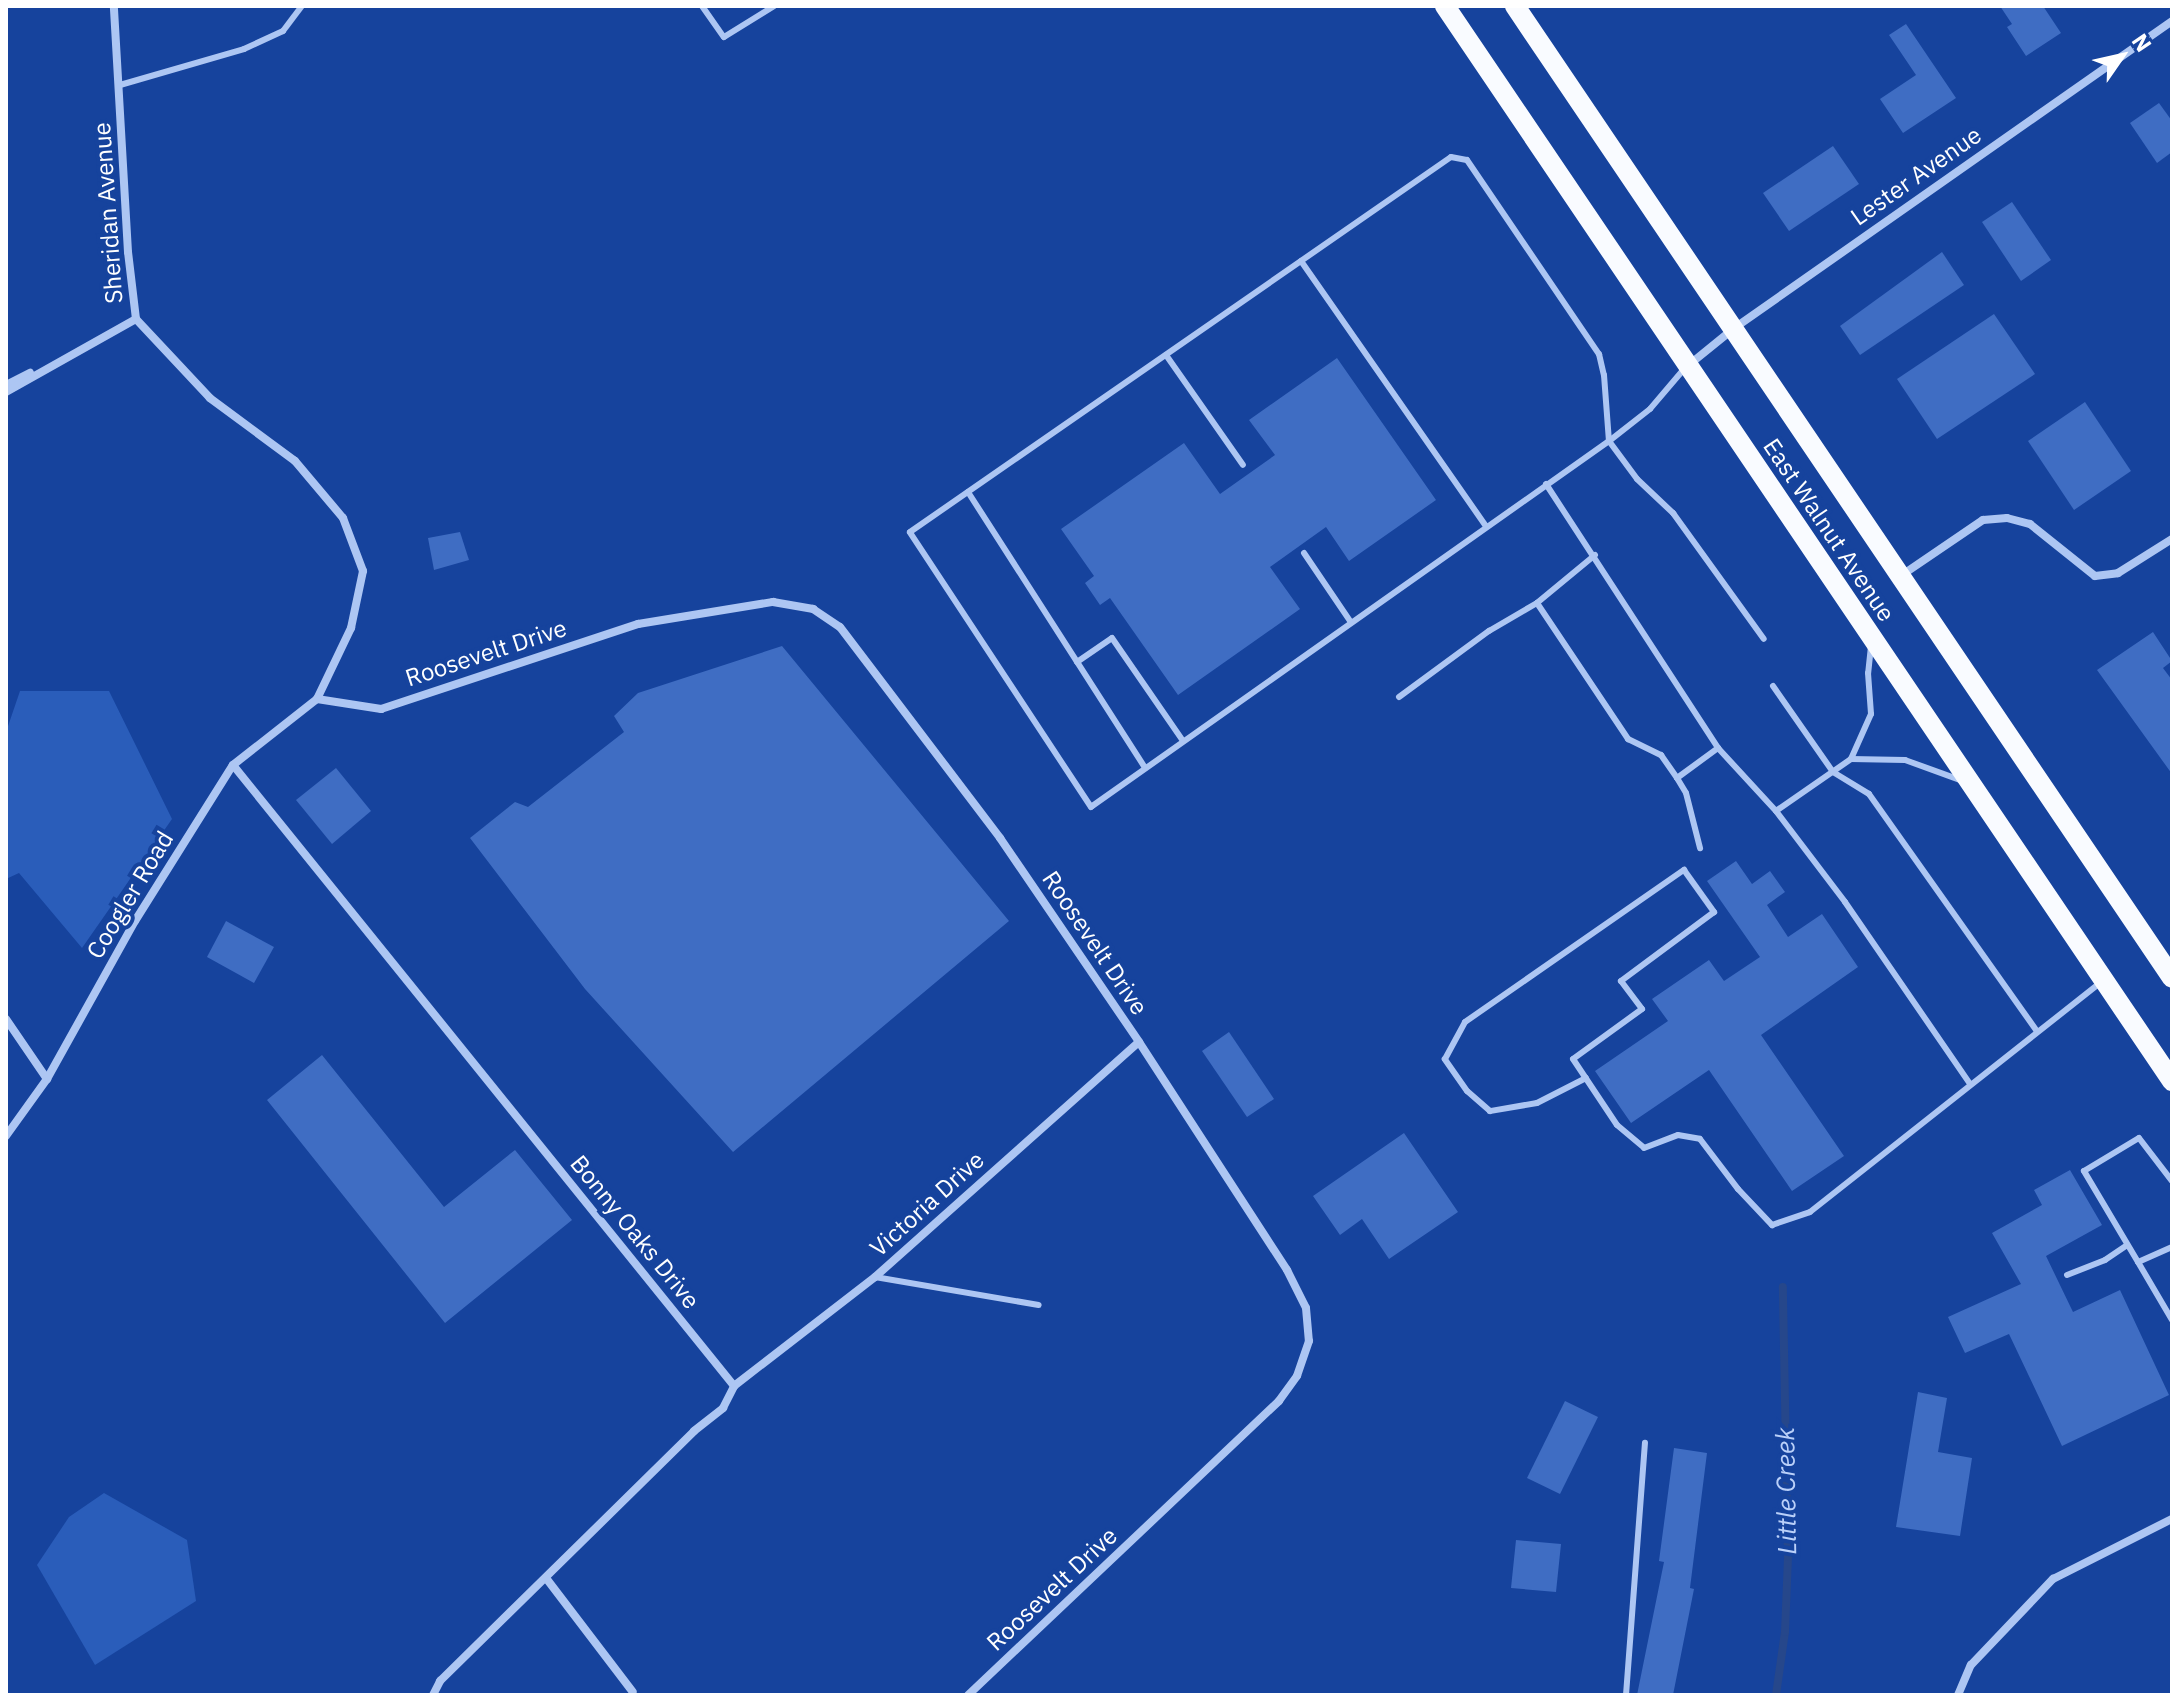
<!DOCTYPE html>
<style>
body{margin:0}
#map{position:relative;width:2178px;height:1701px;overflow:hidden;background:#16439d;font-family:"IBM Plex Sans",sans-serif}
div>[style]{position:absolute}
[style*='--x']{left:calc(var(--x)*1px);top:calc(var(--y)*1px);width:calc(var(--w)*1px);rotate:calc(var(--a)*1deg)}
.green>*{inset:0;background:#2a5dba}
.stream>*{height:8px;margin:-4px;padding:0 4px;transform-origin:4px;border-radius:4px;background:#26478b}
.building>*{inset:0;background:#3f6dc3}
.service>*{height:6px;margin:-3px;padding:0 3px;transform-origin:3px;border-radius:3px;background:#adc6f3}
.minor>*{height:8px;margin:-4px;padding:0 4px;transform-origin:4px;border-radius:4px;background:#adc6f3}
.primary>*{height:20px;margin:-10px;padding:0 10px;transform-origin:10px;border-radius:10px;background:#f9fbff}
span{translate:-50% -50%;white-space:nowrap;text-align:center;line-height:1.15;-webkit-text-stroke:8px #16439d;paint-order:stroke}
.street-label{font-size:24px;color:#fff}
.water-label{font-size:26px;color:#bad0f9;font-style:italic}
.frame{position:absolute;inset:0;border:8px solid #fff;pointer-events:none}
.north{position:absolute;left:2082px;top:16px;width:80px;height:80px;-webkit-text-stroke:6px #16439d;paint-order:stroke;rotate:56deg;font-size:22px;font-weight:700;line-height:32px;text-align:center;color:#fff}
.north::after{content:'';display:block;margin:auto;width:28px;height:36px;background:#fff;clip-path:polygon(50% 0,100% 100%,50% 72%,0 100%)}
</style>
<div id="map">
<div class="green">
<div style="clip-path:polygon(20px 691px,109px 691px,172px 819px,82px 948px,19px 873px,6px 879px,6px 732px)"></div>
<div style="clip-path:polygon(104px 1493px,187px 1540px,196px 1601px,95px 1665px,37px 1565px,69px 1517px)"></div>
</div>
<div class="stream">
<div style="--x:1776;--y:1695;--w:64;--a:-81.9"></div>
<div style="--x:1785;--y:1632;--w:75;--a:-87.7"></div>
<div style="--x:1788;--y:1557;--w:270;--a:-91.1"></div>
</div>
<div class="building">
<div style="clip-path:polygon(2000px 6px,2043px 6px,2061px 33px,2026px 56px,2007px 27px,2012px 24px)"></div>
<div style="clip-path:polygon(1906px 24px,1956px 98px,1903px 133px,1880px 99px,1916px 75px,1889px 35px)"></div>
<div style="clip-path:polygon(2159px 103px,2172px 121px,2172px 152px,2157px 163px,2130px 123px)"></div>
<div style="clip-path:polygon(1833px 146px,1859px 184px,1789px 231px,1763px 193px)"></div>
<div style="clip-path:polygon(2012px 202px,2051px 260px,2021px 281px,1982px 222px)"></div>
<div style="clip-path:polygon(1942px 252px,1964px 285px,1860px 355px,1840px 326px)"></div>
<div style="clip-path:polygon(1994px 314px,2035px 374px,1937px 439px,1897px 379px)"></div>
<div style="clip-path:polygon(1337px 358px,1436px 500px,1349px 561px,1326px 527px,1270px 567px,1300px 609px,1178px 695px,1110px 598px,1100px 605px,1085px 583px,1094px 576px,1061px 529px,1184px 443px,1220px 494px,1275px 455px,1249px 420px)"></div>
<div style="clip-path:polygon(2085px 402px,2131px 471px,2074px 510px,2028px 441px)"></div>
<div style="clip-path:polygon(460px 532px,469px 560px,434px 570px,428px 538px)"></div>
<div style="clip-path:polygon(2153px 632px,2172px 661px,2163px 668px,2172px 680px,2172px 774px,2097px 670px)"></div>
<div style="clip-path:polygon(782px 646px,1009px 921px,733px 1152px,585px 989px,470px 838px,515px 802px,528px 807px,624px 732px,614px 716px,638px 693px)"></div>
<div style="clip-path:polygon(336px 768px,371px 811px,332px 844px,296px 800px)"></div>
<div style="clip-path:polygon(1736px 861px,1752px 884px,1770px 871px,1785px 892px,1767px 905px,1788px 937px,1822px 914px,1858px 967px,1761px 1035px,1844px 1156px,1792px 1191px,1709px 1070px,1631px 1123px,1595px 1071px,1668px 1021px,1652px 999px,1709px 960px,1724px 981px,1760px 957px,1707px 881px)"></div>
<div style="clip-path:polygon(226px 921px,274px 947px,254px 983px,207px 957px)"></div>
<div style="clip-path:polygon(1229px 1032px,1274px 1099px,1247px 1117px,1202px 1051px)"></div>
<div style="clip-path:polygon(322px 1055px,444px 1207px,515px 1150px,572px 1220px,445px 1323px,267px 1100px)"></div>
<div style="clip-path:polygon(1404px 1133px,1458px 1212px,1389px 1259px,1362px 1219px,1340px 1235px,1313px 1196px)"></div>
<div style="clip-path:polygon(2070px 1170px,2102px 1225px,2046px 1256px,2073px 1312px,2120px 1290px,2169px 1395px,2062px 1446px,2009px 1334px,1965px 1353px,1948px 1317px,2021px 1284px,1992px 1233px,2042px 1205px,2034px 1190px)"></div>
<div style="clip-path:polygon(1918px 1392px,1947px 1398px,1938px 1452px,1972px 1458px,1960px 1536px,1896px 1527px)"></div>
<div style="clip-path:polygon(1565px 1401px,1598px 1417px,1560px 1494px,1527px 1478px)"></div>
<div style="clip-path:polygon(1674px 1448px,1707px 1453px,1690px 1588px,1694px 1589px,1673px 1695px,1637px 1695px,1664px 1562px,1659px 1561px)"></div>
<div style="clip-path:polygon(1516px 1540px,1561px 1544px,1556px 1592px,1511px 1588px)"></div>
</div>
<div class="service">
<div style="--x:702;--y:6;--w:38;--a:55"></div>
<div style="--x:724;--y:37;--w:59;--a:-31.8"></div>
<div style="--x:120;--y:85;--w:129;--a:-16.2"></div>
<div style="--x:244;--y:49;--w:43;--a:-24.8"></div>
<div style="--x:283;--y:31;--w:31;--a:-53"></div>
<div style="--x:1301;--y:261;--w:323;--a:55.1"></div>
<div style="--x:1166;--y:355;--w:134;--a:55"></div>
<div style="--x:1684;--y:369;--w:52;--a:130.4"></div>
<div style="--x:1650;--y:409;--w:52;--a:142"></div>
<div style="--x:1609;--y:441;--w:634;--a:144.76"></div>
<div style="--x:1091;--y:807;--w:329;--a:-123.4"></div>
<div style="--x:910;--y:532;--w:658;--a:-34.73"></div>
<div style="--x:1451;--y:157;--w:16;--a:11"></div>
<div style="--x:1467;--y:160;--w:235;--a:55.8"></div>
<div style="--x:1599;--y:354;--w:22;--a:77"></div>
<div style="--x:1604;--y:375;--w:66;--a:85.7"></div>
<div style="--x:1609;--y:441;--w:47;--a:53.6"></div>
<div style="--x:1637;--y:479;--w:50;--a:43.4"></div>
<div style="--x:1673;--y:513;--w:155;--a:54.2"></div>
<div style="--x:1546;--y:484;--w:315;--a:56.9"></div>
<div style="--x:1718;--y:748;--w:86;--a:47.4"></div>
<div style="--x:968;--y:492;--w:328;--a:57.3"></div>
<div style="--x:1304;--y:553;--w:82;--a:55.9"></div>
<div style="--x:1595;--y:555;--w:75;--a:140.4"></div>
<div style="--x:1537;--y:603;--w:164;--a:56.2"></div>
<div style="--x:1628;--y:739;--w:37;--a:26"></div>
<div style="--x:1661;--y:755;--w:28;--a:55"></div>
<div style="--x:1677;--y:778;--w:17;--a:59"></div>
<div style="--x:1686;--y:793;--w:57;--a:75.7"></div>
<div style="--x:1871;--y:646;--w:27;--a:96"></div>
<div style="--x:1868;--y:673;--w:41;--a:85.8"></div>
<div style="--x:1871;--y:714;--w:49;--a:114"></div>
<div style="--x:1851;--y:759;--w:91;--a:145.3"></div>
<div style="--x:1776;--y:811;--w:114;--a:52.8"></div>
<div style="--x:1845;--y:902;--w:221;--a:55.5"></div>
<div style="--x:1077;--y:662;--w:42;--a:-34.4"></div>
<div style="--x:1112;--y:638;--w:125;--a:55.4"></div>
<div style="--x:1773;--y:686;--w:105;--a:55.1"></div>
<div style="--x:1833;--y:772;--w:42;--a:31.4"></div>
<div style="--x:1869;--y:794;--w:291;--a:54.7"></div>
<div style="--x:1399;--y:697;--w:112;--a:-36.3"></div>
<div style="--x:1489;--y:631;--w:56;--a:-30.3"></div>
<div style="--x:1851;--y:759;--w:54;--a:1.1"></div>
<div style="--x:1905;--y:760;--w:62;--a:19.9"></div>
<div style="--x:1677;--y:778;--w:51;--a:-36.2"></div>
<div style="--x:1586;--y:1078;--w:55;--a:153"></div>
<div style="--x:1537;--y:1103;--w:48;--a:170.3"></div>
<div style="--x:1490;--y:1111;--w:30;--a:-139"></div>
<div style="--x:1467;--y:1091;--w:39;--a:-125"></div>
<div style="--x:1445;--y:1059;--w:42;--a:-61.6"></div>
<div style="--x:1465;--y:1022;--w:267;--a:-34.8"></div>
<div style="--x:1684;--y:870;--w:52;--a:54.5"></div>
<div style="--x:1714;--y:912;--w:116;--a:143.4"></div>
<div style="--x:1621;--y:981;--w:35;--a:53"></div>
<div style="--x:1642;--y:1009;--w:85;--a:144.1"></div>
<div style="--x:1573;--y:1059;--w:79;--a:56.3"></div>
<div style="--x:1617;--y:1125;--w:35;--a:40"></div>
<div style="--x:1644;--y:1148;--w:36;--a:-21"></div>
<div style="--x:1678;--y:1135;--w:22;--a:10"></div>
<div style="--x:1700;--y:1139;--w:63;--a:52.8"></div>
<div style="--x:1738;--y:1189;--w:50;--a:46.6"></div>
<div style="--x:1772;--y:1225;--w:40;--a:-18.9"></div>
<div style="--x:1810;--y:1212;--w:370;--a:-38.3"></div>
<div style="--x:2172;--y:1247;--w:37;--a:156"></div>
<div style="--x:2138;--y:1262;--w:67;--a:59.6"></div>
<div style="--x:2138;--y:1262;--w:106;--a:-120.7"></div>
<div style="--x:2084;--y:1171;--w:64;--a:-31"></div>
<div style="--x:2139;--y:1138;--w:54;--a:52.5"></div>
<div style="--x:2067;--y:1275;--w:41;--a:-21.5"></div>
<div style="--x:2105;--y:1260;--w:25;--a:-34"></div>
<div style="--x:875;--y:1277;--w:166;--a:9.7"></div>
<div style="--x:1626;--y:1695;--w:253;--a:-85.7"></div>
</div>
<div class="minor">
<div style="--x:1690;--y:364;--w:55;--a:-39.1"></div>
<div style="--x:1733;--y:329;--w:536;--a:-35.05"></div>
<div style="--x:6;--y:385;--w:27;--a:-27"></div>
<div style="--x:6;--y:392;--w:149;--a:-29.3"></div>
<div style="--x:1902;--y:575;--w:98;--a:-34.2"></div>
<div style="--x:1983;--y:520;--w:24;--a:-5"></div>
<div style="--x:2007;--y:518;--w:24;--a:15"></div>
<div style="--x:2030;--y:524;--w:83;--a:38.7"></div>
<div style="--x:2095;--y:576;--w:23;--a:-7"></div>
<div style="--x:2118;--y:573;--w:64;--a:-32.2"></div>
<div style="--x:317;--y:699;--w:65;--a:8.9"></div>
<div style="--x:381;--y:709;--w:271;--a:-18.3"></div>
<div style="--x:638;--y:624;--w:137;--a:-9.3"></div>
<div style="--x:773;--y:602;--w:41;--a:9.9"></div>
<div style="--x:813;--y:609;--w:32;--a:34"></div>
<div style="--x:840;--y:627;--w:265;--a:52.8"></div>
<div style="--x:1000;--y:838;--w:247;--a:55.7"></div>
<div style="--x:1139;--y:1042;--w:272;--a:57"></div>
<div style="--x:1287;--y:1270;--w:42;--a:63.4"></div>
<div style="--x:1306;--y:1308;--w:33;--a:85"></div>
<div style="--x:1309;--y:1341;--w:37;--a:109"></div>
<div style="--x:1297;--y:1376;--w:31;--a:126"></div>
<div style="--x:1279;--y:1401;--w:428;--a:136.6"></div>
<div style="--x:233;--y:765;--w:798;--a:51.1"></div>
<div style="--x:6;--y:1019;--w:73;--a:55.7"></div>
<div style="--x:6;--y:1136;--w:70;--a:-54.3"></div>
<div style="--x:47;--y:1079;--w:181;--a:-60.9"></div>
<div style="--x:135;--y:921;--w:184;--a:-57.9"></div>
<div style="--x:233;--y:765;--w:107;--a:-38.2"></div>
<div style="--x:317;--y:699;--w:79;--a:-64.4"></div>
<div style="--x:351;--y:628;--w:58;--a:-78.1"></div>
<div style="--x:363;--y:571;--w:57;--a:-110.7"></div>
<div style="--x:343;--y:518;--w:75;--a:-130.1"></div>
<div style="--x:295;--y:461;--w:106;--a:-143.5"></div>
<div style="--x:210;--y:398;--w:108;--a:-133.1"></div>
<div style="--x:136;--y:319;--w:67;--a:-96.8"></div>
<div style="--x:128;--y:252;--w:246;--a:-93.3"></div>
<div style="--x:546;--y:1578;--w:143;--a:52.7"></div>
<div style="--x:433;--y:1695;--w:16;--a:-63"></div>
<div style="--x:440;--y:1681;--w:356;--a:-44.5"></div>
<div style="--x:694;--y:1431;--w:37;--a:-38"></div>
<div style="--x:723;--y:1408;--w:25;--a:-63"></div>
<div style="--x:734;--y:1386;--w:178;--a:-37.7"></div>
<div style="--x:875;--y:1277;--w:353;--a:-41.7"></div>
<div style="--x:1958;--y:1695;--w:33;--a:-67"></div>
<div style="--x:1971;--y:1665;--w:119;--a:-46.4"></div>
<div style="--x:2053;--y:1579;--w:133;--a:-26.8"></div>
</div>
<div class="primary">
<div style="--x:1445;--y:6;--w:1298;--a:55.93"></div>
<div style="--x:1515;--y:6;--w:1173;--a:55.94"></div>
</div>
<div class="street-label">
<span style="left:1916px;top:176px;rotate:-35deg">Lester Avenue</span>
<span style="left:108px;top:213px;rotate:-94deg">Sheridan Avenue</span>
<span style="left:1829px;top:530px;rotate:56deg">East Walnut Avenue</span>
<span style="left:486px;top:653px;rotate:-18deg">Roosevelt Drive</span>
<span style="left:130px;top:895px;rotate:-59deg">Coogler Road</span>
<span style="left:1095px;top:943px;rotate:56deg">Roosevelt Drive</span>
<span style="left:927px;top:1204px;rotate:-42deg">Victoria Drive</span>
<span style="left:635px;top:1232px;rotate:51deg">Bonny Oaks Drive</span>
<span style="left:1052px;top:1589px;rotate:-43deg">Roosevelt Drive</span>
</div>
<div class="water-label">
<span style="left:1786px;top:1491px;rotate:-91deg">Little Creek</span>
</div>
<div class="frame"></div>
<div class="north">N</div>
</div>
